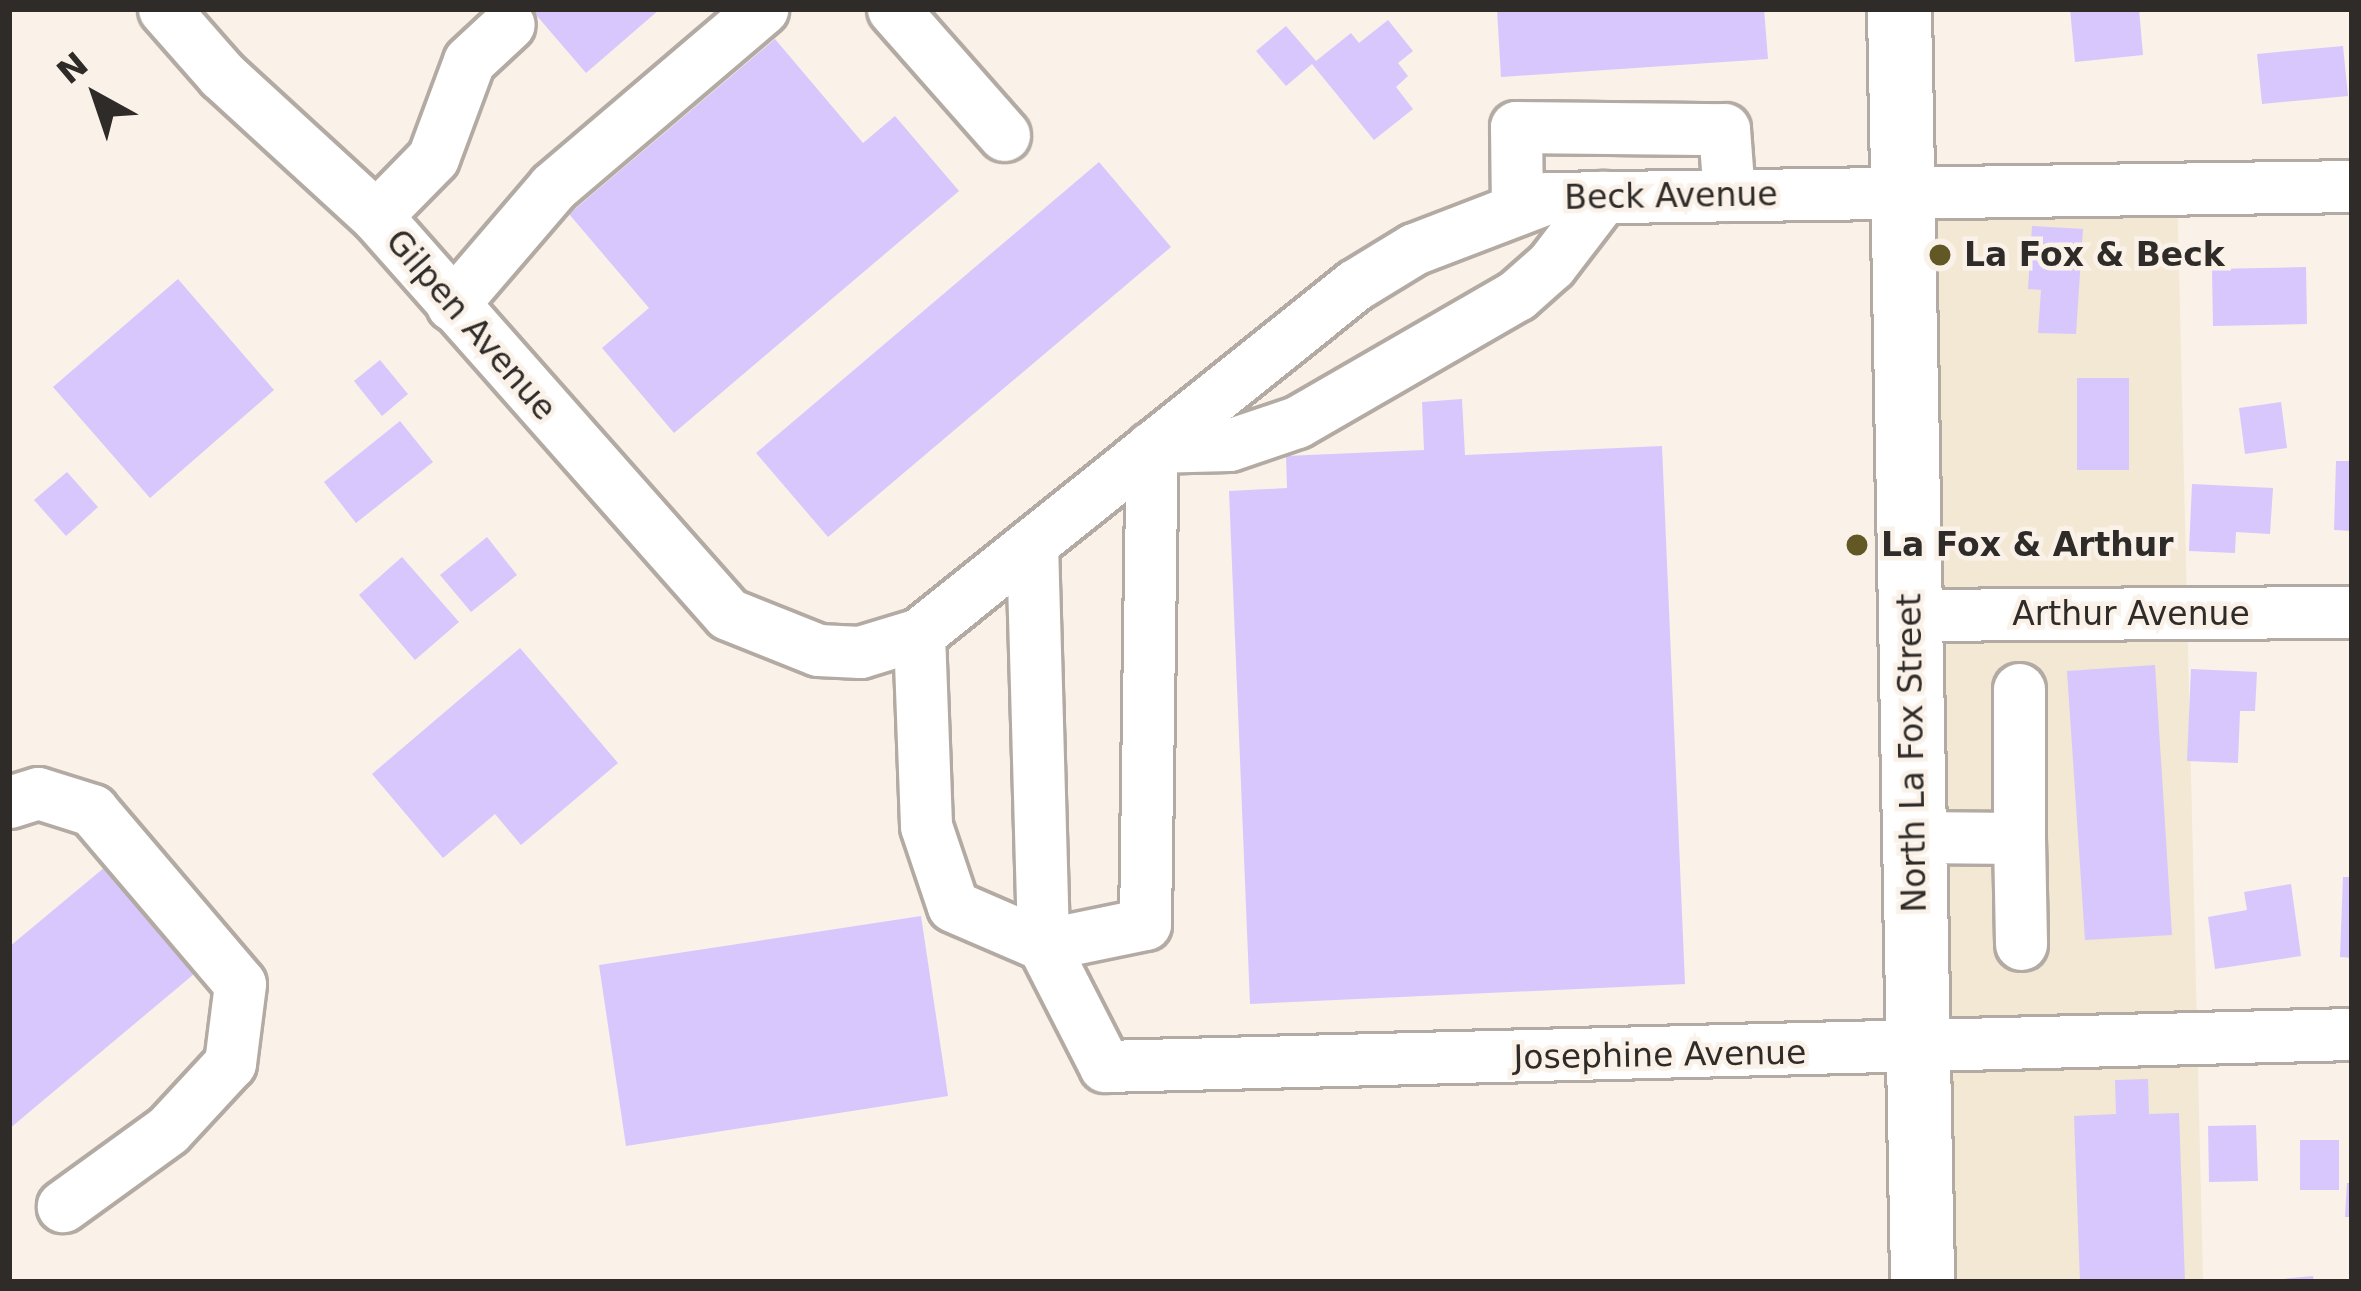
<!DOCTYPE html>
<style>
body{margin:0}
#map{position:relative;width:2361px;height:1291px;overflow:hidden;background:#faf1e9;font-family:"DejaVu Sans",sans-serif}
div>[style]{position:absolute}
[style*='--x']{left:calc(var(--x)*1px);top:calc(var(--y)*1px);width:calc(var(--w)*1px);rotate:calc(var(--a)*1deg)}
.commercial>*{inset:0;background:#f3e8d3}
.building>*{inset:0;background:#d7c7fc}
.roads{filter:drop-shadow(3px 0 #b3aba3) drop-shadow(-3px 0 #b3aba3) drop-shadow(0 3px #b3aba3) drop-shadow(0 -3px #b3aba3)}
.minor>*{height:51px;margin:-25.5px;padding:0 25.5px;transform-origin:25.5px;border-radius:25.5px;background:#fff}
.major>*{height:63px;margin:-31.5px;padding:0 31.5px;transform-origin:31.5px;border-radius:31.5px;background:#fff}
.dots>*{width:33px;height:33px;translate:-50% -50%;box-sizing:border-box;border:6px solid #faf1e9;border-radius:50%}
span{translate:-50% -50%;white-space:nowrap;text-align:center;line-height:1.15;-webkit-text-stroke:9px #faf1e9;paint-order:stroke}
.street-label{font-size:33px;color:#2e2b28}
.poi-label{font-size:33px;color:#2e2b28;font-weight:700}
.left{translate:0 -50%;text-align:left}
.frame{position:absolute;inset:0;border:12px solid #2e2b28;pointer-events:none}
.north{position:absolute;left:36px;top:36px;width:120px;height:120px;-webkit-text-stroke:9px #faf1e9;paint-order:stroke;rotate:320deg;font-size:33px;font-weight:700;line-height:48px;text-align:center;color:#2e2b28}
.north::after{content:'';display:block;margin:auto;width:42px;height:54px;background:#2e2b28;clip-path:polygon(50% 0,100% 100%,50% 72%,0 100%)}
</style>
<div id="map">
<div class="commercial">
<div style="clip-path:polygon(2177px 185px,2203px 1282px,1929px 1282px,1910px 187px)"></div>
</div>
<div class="building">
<div style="clip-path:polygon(531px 9px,660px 9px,586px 73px)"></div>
<div style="clip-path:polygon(1497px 9px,1764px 9px,1768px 59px,1501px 77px)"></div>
<div style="clip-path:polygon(2070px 9px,2139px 9px,2143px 55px,2075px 62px)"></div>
<div style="clip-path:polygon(1388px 20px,1413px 51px,1398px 63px,1408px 76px,1396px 87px,1413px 109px,1374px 140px,1312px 64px,1286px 86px,1256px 51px,1286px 26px,1316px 61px,1351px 33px,1359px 43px)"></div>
<div style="clip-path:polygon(775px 39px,863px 143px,895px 116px,959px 191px,674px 433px,602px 348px,649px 308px,569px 214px)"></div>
<div style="clip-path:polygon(2343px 46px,2348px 96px,2262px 104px,2257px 54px)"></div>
<div style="clip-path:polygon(1099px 162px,1171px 247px,828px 537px,756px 453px)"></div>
<div style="clip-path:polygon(2032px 226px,2083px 229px,2076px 334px,2038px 333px,2041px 290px,2028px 289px)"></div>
<div style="clip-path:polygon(2306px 267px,2307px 324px,2213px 326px,2212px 269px)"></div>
<div style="clip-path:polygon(178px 279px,274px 390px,150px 498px,53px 387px)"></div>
<div style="clip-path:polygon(380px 360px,408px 394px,382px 416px,354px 381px)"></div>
<div style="clip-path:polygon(2077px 378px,2129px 378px,2129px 470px,2077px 470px)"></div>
<div style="clip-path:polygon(1462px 399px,1465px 455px,1662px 446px,1685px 984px,1250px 1004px,1229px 491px,1287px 488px,1286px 456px,1424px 450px,1422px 402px)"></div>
<div style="clip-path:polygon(2281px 402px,2287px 448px,2245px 454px,2239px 408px)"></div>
<div style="clip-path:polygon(400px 421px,433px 462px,356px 523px,324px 482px)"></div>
<div style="clip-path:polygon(2336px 461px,2352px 461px,2352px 531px,2334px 530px)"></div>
<div style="clip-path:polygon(67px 472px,98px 507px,66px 536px,34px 500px)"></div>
<div style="clip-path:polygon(2192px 484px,2273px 488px,2270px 534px,2236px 532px,2235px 553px,2189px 551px)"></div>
<div style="clip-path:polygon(487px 537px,517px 575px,471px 612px,440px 575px)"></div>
<div style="clip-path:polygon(402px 557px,459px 622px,415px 660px,359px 595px)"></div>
<div style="clip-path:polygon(520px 648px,618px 763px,521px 845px,495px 814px,443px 858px,372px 774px)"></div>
<div style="clip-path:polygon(2155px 665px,2172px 935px,2085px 940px,2067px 671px)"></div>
<div style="clip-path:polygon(2191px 669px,2257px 672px,2255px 711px,2240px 711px,2238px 763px,2187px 761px)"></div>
<div style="clip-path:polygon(111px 862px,200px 969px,9px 1129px,9px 947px)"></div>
<div style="clip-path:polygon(2343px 877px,2352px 877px,2352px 958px,2340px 957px)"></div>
<div style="clip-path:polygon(2291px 884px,2301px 956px,2215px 969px,2208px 917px,2247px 910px,2244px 892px)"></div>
<div style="clip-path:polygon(921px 916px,948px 1096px,626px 1146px,599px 965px)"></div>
<div style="clip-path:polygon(2148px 1079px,2149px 1114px,2179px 1113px,2185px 1282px,2080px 1282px,2074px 1116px,2116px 1114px,2115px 1080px)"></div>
<div style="clip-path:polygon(2256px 1125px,2258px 1181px,2209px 1182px,2208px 1126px)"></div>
<div style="clip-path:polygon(2300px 1140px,2339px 1140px,2339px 1190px,2300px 1190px)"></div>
<div style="clip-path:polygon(2347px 1183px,2352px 1183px,2352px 1217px,2345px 1217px)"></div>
<div style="clip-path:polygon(2313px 1276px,2314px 1282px,2282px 1282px,2282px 1279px)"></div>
</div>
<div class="roads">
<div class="minor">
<div style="--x:164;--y:9;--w:88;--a:48.7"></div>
<div style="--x:222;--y:75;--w:209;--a:42.5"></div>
<div style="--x:376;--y:216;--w:531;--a:48.51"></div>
<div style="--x:728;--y:614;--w:97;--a:21.8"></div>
<div style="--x:818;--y:650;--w:42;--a:2.7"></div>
<div style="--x:860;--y:652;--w:62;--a:-17"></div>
<div style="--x:919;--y:634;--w:558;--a:-38.68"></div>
<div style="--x:1355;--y:285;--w:69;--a:-31.4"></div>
<div style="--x:1414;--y:249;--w:142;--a:-21"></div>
<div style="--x:1547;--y:198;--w:805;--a:-0.85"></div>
<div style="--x:893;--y:9;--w:168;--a:48.6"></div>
<div style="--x:1517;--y:209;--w:82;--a:-90.7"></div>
<div style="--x:1516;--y:127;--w:208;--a:0.6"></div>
<div style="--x:1724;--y:129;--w:66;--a:85.7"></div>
<div style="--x:376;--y:216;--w:81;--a:-45.5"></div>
<div style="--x:433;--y:158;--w:103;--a:-69.6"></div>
<div style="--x:469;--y:61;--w:54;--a:-42.8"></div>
<div style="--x:452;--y:305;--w:155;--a:-49.4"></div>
<div style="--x:553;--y:187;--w:275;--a:-40.4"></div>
<div style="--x:1032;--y:544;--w:401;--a:88.4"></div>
<div style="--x:1043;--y:945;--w:136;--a:62.9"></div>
<div style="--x:1105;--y:1066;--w:1247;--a:-1.47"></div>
<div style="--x:1910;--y:615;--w:442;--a:-0.4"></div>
<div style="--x:919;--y:634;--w:192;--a:87.9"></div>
<div style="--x:926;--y:826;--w:84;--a:71.4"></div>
<div style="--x:953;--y:906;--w:98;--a:23.4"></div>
<div style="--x:1043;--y:945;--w:104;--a:-11.6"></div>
<div style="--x:1145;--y:924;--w:477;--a:-89.2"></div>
<div style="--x:1152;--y:447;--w:77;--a:-1.5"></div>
<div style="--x:1229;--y:445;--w:72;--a:-18.7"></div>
<div style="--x:1297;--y:422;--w:254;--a:-30"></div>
<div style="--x:1517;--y:295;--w:45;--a:-41.4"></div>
<div style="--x:1551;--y:265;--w:86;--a:-52.6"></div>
<div style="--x:9;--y:802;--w:30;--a:-17"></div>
<div style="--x:38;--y:793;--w:57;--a:17.5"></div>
<div style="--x:92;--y:810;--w:228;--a:49.6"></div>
<div style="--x:240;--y:984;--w:80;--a:97.2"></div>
<div style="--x:230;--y:1063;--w:91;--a:132.8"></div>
<div style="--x:168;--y:1130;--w:130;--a:144.1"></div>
<div style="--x:1913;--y:837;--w:106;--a:0.5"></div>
<div style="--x:2019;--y:838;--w:149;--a:-90"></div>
<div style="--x:2019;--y:838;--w:106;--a:88.9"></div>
</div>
<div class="major">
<div style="--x:1899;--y:9;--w:1273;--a:88.96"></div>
</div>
</div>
<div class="dots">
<div style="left:1940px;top:255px;background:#625825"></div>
<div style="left:1857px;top:545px;background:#625825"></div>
</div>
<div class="street-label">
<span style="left:1671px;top:196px;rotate:-1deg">Beck Avenue</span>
<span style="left:471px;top:325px;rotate:49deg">Gilpen Avenue</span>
<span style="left:2131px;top:614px">Arthur Avenue</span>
<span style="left:1912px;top:753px;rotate:-91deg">North La Fox Street</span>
<span style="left:1660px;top:1055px;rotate:-1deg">Josephine Avenue</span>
</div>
<div class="poi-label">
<span class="left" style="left:1964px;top:255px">La Fox &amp; Beck</span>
<span class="left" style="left:1881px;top:545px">La Fox &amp; Arthur</span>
</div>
<div class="frame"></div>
<div class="north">N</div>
</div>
